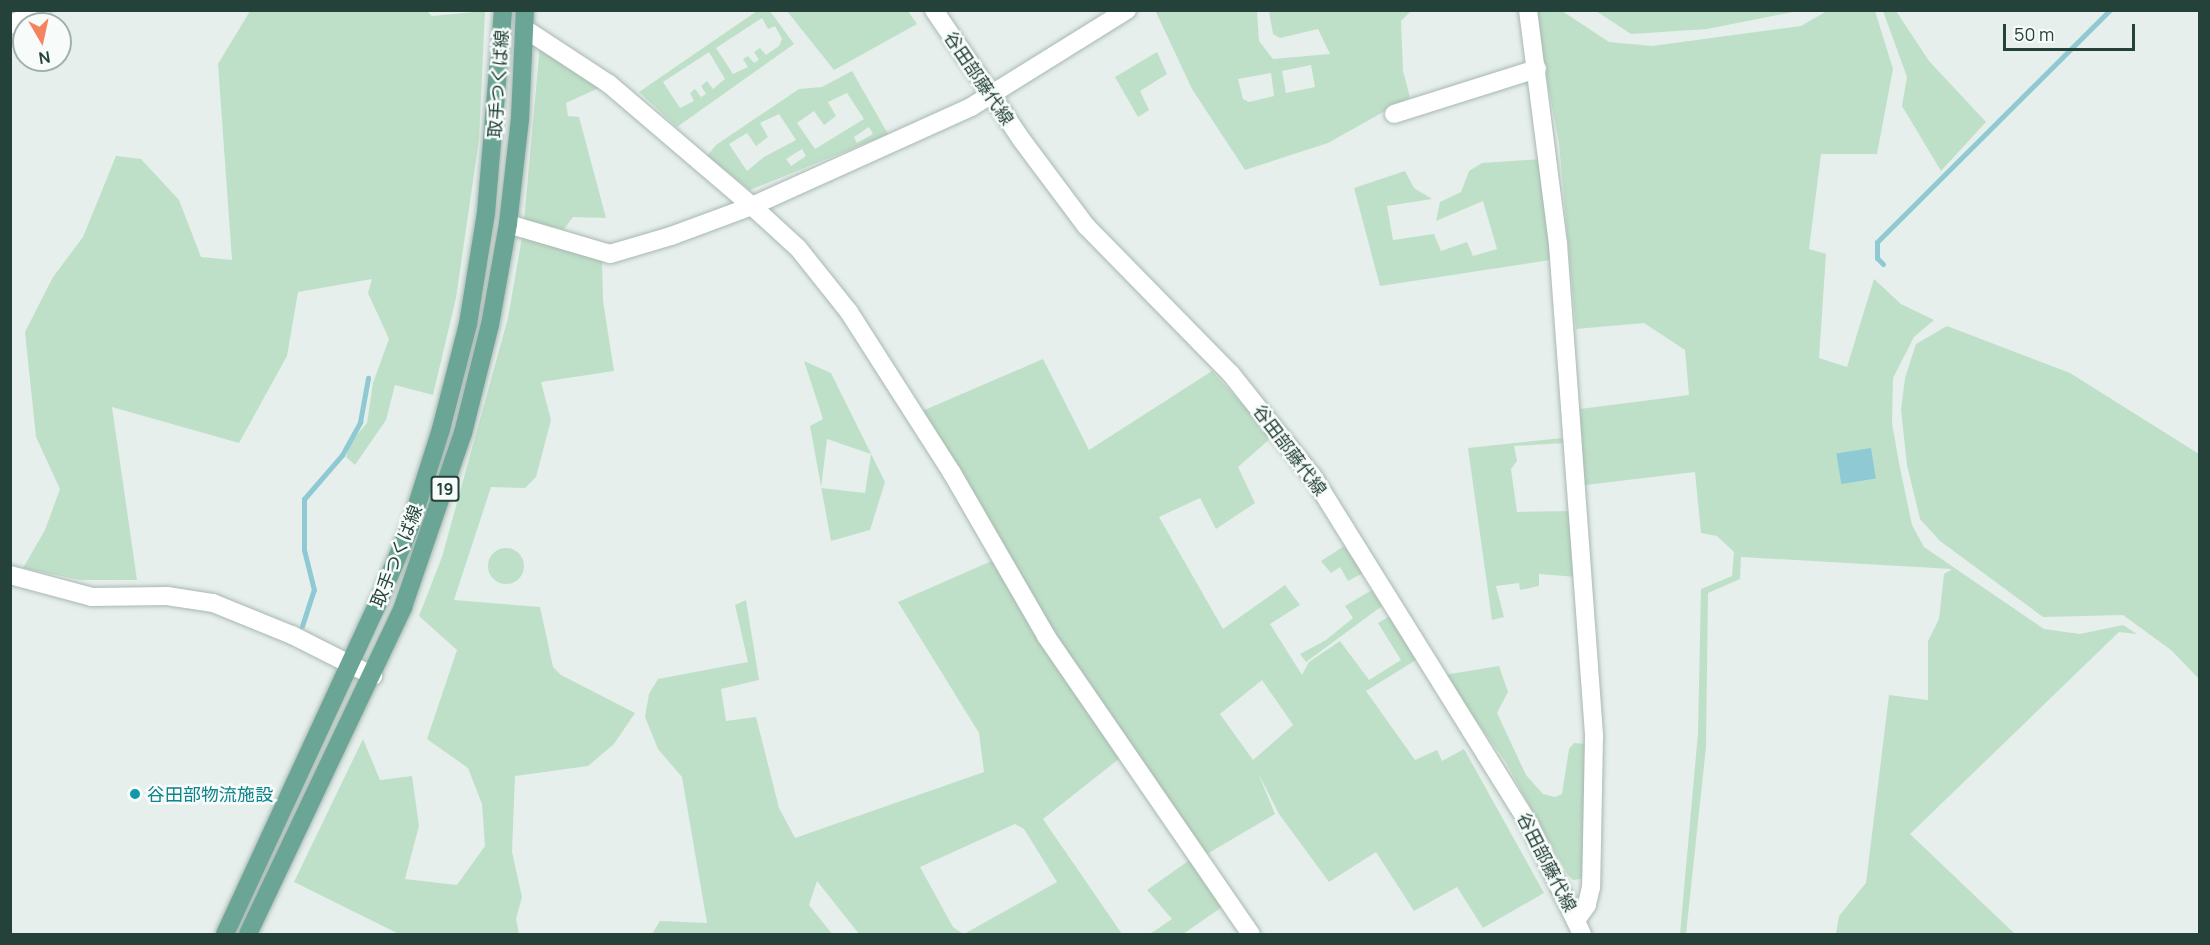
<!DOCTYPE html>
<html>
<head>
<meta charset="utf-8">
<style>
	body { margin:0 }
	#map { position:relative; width:2210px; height:945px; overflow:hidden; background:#e6efeb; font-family:Manrope,"Noto Sans JP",sans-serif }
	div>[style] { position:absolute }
	.green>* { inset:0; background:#bfe0c8 }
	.round { border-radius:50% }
	.water>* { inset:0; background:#8ec9d4; transform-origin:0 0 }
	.stream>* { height:5px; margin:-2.5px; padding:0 2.5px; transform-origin:2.5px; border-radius:2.5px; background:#8ec9d4 }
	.roads { filter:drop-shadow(0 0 2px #a8b8b2) drop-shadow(0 0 2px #a8b8b2) }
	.minor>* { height:18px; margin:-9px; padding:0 9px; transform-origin:9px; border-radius:9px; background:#fff }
	.secondary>* { height:18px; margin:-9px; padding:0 9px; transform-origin:9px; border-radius:9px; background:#fff }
	.primary>* { height:18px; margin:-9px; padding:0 9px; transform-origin:9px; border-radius:9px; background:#6aa596 }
	.dots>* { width:16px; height:16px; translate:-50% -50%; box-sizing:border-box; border:3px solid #f7fbf9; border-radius:50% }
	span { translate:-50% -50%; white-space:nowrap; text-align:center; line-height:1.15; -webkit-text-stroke:5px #f7fbf9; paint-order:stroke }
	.shield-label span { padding:2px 4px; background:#f7fbf9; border:2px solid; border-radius:4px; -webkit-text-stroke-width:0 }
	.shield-label { font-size:16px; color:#24423a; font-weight:700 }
	.street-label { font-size:18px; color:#24423a }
	.culture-label { font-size:18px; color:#0d838f }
	.left { translate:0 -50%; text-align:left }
	.frame { position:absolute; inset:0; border:12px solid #24423a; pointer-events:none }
	.north { position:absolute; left:12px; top:12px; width:60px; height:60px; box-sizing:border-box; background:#f7fbf9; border:2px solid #a3b1ad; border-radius:50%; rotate:171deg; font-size:16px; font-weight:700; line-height:24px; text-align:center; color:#24423a }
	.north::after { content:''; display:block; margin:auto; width:21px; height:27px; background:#f4845f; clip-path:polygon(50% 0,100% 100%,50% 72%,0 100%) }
	.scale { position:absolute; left:2003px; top:24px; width:132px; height:27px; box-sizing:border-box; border:3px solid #24423a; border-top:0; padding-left:8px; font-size:18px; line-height:21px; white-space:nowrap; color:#24423a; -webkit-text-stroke:4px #f7fbf9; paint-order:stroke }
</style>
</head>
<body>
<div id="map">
	<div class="green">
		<i style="clip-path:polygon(426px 10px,432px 16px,485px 11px,479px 140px,456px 298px,433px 395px,395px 385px,386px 420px,355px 465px,346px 457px,350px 443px,367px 423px,373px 383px,389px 339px,368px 293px,372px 279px,298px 292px,287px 356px,239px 443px,112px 407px,137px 580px,80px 580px,23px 568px,45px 530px,60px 489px,36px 437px,25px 332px,53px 277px,83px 237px,116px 156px,141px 159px,179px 200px,201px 257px,232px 260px,218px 64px,250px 11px)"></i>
		<i style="clip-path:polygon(evenodd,1155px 10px,1257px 11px,1259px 41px,1273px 59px,1330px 54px,1318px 29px,1280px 38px,1273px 34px,1269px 11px,1411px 11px,1401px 21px,1403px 71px,1410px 97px,1328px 143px,1245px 170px,1192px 89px,1155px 10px,1311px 65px,1315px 87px,1286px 93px,1282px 71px,1311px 65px,1155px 10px,1271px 73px,1274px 96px,1249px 102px,1243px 99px,1238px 79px,1271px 73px)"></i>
		<i style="clip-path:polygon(evenodd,757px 11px,770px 11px,794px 44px,677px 127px,639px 92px,757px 11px,762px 18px,768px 29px,775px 26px,782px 39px,779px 46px,766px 55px,760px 48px,754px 52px,759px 60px,754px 63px,748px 56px,743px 59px,748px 67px,733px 74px,716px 48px,762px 18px,757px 11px,709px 52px,725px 79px,713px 89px,707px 81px,701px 86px,706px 94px,701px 97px,695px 89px,690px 93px,694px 101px,680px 108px,663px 82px,709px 52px)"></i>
		<i style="clip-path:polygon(787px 11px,908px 11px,917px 24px,834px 70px)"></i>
		<i style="clip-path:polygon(1534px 11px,1562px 11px,1609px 42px,1652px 46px,1801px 26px,1827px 11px,1875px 11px,1893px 69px,1877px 154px,1821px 154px,1809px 249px,1826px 254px,1819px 358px,1847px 367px,1874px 279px,1901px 304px,1934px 320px,1914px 337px,1893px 378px,1892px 423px,1899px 463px,1912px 525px,1924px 547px,2044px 629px,2080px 634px,2123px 625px,2137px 634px,2119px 632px,1910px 834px,2015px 934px,1836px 934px,1839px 916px,1866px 883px,1889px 695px,1928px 700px,1928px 641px,1939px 619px,1944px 574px,1952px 569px,1741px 557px,1740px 579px,1708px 593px,1706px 747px,1686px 934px,1680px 934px,1698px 733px,1701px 589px,1732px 576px,1734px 552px,1717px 536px,1701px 533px,1695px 472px,1585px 485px,1577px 414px,1580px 409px,1689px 395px,1685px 350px,1644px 323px,1576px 329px,1559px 143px)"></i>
		<i style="clip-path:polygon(1596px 11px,1596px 10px,1798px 11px,1707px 29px,1631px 34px)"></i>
		<i style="clip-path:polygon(1883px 11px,1896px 11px,1929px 61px,1986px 122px,1941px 171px,1902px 106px,1907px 77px)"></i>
		<i style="clip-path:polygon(540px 45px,601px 87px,566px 103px,568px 116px,579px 117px,606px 218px,573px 217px,564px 229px,524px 221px)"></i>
		<i style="clip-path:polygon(1157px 52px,1167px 74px,1140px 91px,1149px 110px,1138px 117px,1115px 77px)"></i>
		<i style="clip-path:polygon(evenodd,852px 71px,888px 134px,750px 190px,707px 156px,716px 145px,799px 89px,822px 87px,852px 71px,847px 93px,864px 119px,815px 149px,797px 123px,814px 111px,824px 125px,836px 116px,828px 102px,847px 93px,852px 71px,779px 114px,796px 140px,764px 157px,747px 171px,729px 144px,747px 133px,756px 146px,768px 137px,760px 123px,779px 114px,852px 71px,869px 127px,873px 134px,857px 143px,854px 137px,869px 127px,852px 71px,802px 149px,806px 156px,791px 166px,786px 159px,802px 149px)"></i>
		<i style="clip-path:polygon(1542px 159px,1550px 260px,1380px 286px,1354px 188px,1405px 171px,1414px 188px,1432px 199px,1387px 206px,1393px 240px,1434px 234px,1441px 251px,1467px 242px,1473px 256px,1497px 249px,1483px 201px,1436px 221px,1440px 202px,1461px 192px,1469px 171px,1482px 163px)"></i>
		<i style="clip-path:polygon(522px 237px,602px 260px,603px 301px,614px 371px,541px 382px,551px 420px,536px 477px,525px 488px,491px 487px,454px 600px,540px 607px,553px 667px,561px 675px,635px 713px,614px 744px,588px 766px,515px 776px,512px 852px,522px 897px,516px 919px,519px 934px,399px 934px,294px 882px,363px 739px,380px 780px,412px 776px,419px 826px,405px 879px,457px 885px,485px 846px,482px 804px,468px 768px,427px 739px,457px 650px,419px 616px,442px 557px,508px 318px)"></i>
		<i style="clip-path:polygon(1947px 326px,2070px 373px,2199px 454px,2199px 679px,2171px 650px,2123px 615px,2043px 617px,1940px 541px,1920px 519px,1907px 465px,1901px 410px,1905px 378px,1916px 344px)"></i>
		<i style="clip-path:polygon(evenodd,1043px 359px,1089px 450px,1212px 371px,1272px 437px,1238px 467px,1255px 503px,1216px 529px,1200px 498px,1159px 517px,1223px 629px,1285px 585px,1300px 605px,1270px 624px,1302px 675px,1309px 662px,1340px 641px,1369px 680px,1401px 660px,1378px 623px,1390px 616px,1416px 660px,1366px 691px,1415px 760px,1437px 750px,1442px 761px,1464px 749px,1544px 893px,1483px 928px,1457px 887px,1414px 911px,1376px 852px,1329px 882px,1279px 814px,1258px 773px,1275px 814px,1207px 854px,1050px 634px,920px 412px,1043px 359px,1262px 680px,1293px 725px,1253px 760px,1220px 714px,1262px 680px)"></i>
		<i style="clip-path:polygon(evenodd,804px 361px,831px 373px,885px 482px,870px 530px,831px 541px,810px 426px,823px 419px,804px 361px,827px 439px,871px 454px,865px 493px,821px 488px,827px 439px)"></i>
		<i style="clip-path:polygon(1562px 438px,1564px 443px,1514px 446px,1517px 461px,1511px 469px,1517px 512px,1571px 511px,1577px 577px,1539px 574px,1539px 586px,1520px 590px,1519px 583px,1496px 586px,1504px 617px,1492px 620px,1468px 448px)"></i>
		<i style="clip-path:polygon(1344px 546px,1363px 573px,1348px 581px,1340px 567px,1331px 573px,1321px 561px)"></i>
		<i class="round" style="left:488px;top:548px;width:36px;height:36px"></i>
		<i style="clip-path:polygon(994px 560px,1120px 758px,1043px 819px,1122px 934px,964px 934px,1057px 882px,1024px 829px,1015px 824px,920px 867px,953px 927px,963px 934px,859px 934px,817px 881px,809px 905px,832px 934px,652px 934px,660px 921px,707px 923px,682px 777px,658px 749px,645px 717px,649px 694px,658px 679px,748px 662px,735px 605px,746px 600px,759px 680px,721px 689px,726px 721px,756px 717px,779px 808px,795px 838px,984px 772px,979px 733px,898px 602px)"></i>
		<i style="clip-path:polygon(1372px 590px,1382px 606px,1306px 662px,1300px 654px,1326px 640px,1353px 618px,1345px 606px)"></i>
		<i style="clip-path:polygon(1499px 666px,1508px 692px,1497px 713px,1526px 775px,1543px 794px,1555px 797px,1562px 794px,1569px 749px,1574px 743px,1587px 744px,1585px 869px,1581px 879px,1573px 880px,1568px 875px,1505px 761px,1444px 675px)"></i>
		<i style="clip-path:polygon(1194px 857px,1225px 905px,1183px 934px,1150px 934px,1172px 919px,1147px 890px)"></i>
	</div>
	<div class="water">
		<i style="left:1871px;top:448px;width:31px;height:35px;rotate:81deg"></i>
	</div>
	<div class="stream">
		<i style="left:1883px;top:264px;width:8px;rotate:-135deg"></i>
		<i style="left:1877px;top:258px;width:16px;rotate:-90deg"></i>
		<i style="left:1877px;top:242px;width:329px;rotate:-44.9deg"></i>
		<i style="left:302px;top:626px;width:38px;rotate:-72deg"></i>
		<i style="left:314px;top:590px;width:41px;rotate:-104deg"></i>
		<i style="left:304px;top:550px;width:51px;rotate:-90deg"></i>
		<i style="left:304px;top:499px;width:58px;rotate:-49.2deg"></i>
		<i style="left:342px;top:455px;width:38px;rotate:-61deg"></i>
		<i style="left:360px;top:422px;width:45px;rotate:-79.7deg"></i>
	</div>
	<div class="roads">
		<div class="minor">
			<i style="left:1528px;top:10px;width:236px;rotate:82.7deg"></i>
			<i style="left:1558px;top:244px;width:494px;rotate:85.8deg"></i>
			<i style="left:1594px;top:737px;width:150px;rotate:91.1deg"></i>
			<i style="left:1591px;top:887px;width:18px;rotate:103deg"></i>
			<i style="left:1587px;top:905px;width:19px;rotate:126deg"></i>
			<i style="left:10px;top:25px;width:34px;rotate:-26deg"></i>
			<i style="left:525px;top:29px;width:100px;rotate:33.2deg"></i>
			<i style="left:609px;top:84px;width:188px;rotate:40.5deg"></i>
			<i style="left:752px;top:206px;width:62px;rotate:42.4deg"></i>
			<i style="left:798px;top:248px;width:82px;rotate:51.4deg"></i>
			<i style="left:849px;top:312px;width:191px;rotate:57.4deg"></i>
			<i style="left:952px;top:473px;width:188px;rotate:60deg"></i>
			<i style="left:1046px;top:636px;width:362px;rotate:55.5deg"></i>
			<i style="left:1394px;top:114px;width:150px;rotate:-17.5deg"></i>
			<i style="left:508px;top:224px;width:106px;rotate:16.4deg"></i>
			<i style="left:610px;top:254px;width:64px;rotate:-16.4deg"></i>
			<i style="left:671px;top:236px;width:86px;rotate:-20.3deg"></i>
			<i style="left:752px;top:206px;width:240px;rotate:-24.3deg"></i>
			<i style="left:971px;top:107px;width:184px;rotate:-31.9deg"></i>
			<i style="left:10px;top:575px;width:85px;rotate:15deg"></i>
			<i style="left:92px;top:597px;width:75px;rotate:-0.8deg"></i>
			<i style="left:167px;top:596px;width:47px;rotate:8.7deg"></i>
			<i style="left:213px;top:603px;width:85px;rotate:22.1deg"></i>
			<i style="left:292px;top:635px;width:91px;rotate:26.8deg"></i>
		</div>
		<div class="secondary">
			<i style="left:934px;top:10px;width:156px;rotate:56deg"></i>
			<i style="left:1021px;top:139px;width:109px;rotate:53.2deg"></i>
			<i style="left:1086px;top:226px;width:207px;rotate:45.6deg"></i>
			<i style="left:1231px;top:374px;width:132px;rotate:51.5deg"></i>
			<i style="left:1313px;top:477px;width:411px;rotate:58.1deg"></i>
			<i style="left:1530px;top:826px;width:120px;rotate:64.3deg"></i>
		</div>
		<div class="primary">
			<i style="left:225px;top:934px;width:370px;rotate:-65.2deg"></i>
			<i style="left:380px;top:598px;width:77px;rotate:-67.1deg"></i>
			<i style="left:410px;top:527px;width:103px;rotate:-72.4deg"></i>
			<i style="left:441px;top:429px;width:108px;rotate:-75.6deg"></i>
			<i style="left:468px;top:324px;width:112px;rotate:-80.8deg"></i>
			<i style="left:486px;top:213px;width:204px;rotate:-85.2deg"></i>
			<i style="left:248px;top:934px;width:362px;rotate:-64.6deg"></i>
			<i style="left:403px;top:607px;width:184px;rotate:-71deg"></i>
			<i style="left:463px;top:433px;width:111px;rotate:-76deg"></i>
			<i style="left:490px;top:325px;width:103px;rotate:-79.9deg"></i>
			<i style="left:508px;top:224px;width:106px;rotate:-83.5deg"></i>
			<i style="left:520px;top:119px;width:109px;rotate:-87.4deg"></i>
		</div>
	</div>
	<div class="dots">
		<i style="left:135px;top:794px;background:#0f9aa8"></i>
	</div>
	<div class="shield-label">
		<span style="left:445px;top:489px">19</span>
	</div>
	<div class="street-label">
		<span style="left:979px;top:78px;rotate:56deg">谷田部藤代線</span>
		<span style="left:498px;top:84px;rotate:-86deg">取手つくば線</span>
		<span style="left:1290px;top:450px;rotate:53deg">谷田部藤代線</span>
		<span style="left:396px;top:556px;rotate:-68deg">取手つくば線</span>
		<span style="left:1547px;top:862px;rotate:63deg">谷田部藤代線</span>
	</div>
	<div class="culture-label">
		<span class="left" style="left:147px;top:794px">谷田部物流施設</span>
	</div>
	<div class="frame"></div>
	<div class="north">N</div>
	<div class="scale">50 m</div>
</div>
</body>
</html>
